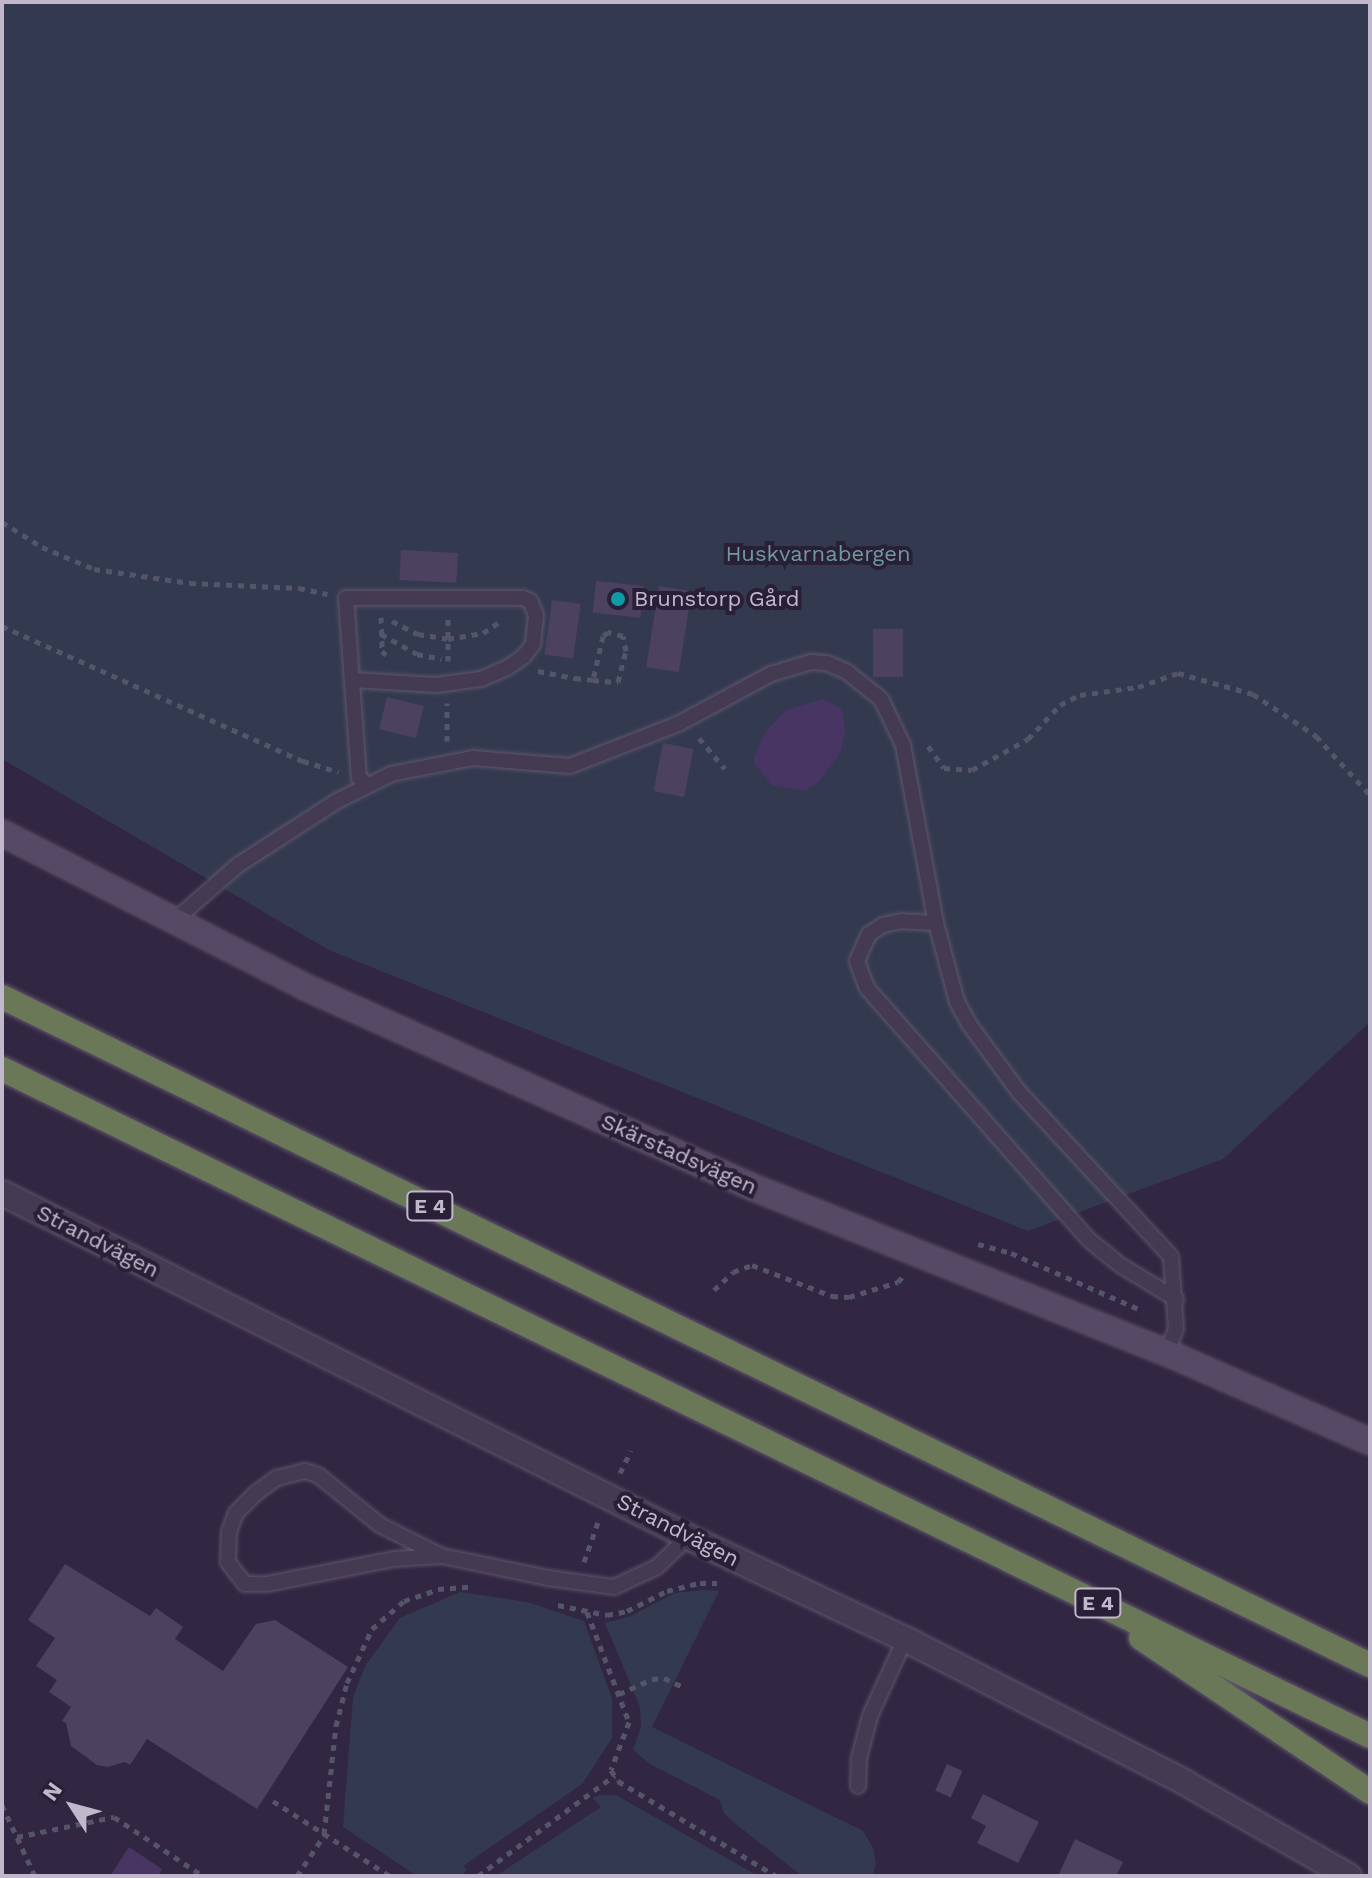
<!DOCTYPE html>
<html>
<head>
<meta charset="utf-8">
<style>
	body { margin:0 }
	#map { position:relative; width:1372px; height:1878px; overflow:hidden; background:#322742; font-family:"Work Sans",sans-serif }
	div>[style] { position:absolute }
	.green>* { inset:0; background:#333a50 }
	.water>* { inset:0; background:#483563 }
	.building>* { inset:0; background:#4d4160; transform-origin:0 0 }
	.path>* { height:5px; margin-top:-2.5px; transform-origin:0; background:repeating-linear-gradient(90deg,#54546b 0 6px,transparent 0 12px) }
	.roads { filter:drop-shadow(0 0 2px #5f566c) drop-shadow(0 0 2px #5f566c) }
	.service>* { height:14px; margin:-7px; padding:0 7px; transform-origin:7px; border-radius:7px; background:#443b52 }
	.minor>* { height:24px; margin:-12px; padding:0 12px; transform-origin:12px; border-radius:12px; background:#443b52 }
	.tertiary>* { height:24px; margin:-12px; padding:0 12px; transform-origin:12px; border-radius:12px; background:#443b52 }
	.secondary>* { height:24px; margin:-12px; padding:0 12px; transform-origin:12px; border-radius:12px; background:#554965 }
	.motorway>* { height:24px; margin:-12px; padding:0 12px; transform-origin:12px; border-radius:12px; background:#6a7858 }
	.dots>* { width:22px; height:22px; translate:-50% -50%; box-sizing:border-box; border:4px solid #291f37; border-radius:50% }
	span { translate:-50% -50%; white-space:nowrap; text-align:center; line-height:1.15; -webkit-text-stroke:8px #291f37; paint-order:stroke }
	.shield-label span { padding:2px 6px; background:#291f37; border:2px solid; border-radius:6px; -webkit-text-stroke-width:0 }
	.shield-label { font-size:20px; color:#c1b8cc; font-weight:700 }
	.park-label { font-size:22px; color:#6f9a9d }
	.poi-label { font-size:22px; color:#c1b8cc }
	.left { translate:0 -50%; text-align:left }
	.street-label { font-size:22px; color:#c1b8cc }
	.frame { position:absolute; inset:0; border:4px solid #c1b8cc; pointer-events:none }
	.north { position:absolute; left:32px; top:1766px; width:80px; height:80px; -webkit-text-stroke:6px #291f37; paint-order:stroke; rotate:306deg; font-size:22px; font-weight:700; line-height:32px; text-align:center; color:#c1b8cc }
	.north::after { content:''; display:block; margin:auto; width:28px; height:36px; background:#c1b8cc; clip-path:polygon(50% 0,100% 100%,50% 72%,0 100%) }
</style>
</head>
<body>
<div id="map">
	<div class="green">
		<i style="clip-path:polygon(2px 2px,1370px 2px,1370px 1022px,1223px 1159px,1028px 1231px,329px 950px,2px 759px)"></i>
		<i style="clip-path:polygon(703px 1590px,719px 1591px,652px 1727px,863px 1831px,873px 1848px,876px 1864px,872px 1876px,802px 1876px,732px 1821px,724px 1813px,720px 1800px,650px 1764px,633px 1750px,641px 1727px,640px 1707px,605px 1623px,631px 1616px,675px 1593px)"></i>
		<i style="clip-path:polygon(460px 1592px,527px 1602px,584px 1621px,612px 1699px,612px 1738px,582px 1784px,463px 1866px,467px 1869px,462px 1876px,417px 1876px,343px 1827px,353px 1698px,365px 1666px,400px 1618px)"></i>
		<i style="clip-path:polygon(600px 1795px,616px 1795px,758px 1876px,496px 1876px,601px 1807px,593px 1798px)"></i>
	</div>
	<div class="water">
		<i style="clip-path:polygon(824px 699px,843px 710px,845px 734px,840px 753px,817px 783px,805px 791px,772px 785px,753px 762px,764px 734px,786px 710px)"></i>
		<i style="clip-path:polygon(129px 1847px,162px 1869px,158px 1876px,110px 1876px)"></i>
	</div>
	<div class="building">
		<i style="left:401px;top:550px;width:57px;height:30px;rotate:3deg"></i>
		<i style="left:596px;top:581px;width:48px;height:32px;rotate:6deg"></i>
		<i style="left:659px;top:586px;width:33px;height:82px;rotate:9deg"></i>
		<i style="left:552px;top:600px;width:29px;height:55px;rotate:8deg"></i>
		<i style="left:873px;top:629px;width:30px;height:48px"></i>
		<i style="left:387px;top:697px;width:38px;height:33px;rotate:14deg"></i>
		<i style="left:663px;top:743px;width:31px;height:49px;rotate:11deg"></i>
		<i style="clip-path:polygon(65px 1564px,150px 1616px,156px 1608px,183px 1627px,175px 1639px,223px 1671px,256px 1624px,275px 1620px,348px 1667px,257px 1809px,147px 1739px,130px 1765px,125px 1762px,108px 1767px,97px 1765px,71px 1746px,66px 1723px,62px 1721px,71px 1707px,49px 1692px,57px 1680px,36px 1666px,55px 1638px,28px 1620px)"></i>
		<i style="left:947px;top:1764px;width:17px;height:29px;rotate:24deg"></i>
		<i style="clip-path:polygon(983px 1794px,1039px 1822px,1018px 1863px,977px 1843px,986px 1826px,971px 1818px)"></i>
		<i style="clip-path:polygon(1075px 1839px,1123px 1862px,1116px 1876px,1058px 1876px)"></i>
	</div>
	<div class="path">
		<i style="left:2px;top:522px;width:47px;rotate:32deg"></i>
		<i style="left:42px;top:547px;width:56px;rotate:22.9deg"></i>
		<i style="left:94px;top:569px;width:97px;rotate:8.3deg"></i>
		<i style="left:190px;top:583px;width:109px;rotate:2.6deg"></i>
		<i style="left:299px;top:588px;width:29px;rotate:12deg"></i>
		<i style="left:381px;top:617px;width:34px;rotate:88deg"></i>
		<i style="left:382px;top:651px;width:11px;rotate:45deg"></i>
		<i style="left:392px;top:621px;width:29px;rotate:27deg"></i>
		<i style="left:418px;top:634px;width:30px;rotate:9deg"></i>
		<i style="left:448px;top:639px;width:36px;rotate:-10deg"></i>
		<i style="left:483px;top:633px;width:23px;rotate:-34deg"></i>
		<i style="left:2px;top:626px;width:330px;rotate:24.2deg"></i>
		<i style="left:303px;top:761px;width:37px;rotate:17deg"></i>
		<i style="left:381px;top:634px;width:41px;rotate:29.1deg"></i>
		<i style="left:417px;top:654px;width:25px;rotate:11deg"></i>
		<i style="left:448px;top:661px;width:42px;rotate:-90deg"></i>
		<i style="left:538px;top:671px;width:38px;rotate:11deg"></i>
		<i style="left:575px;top:678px;width:18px;rotate:6deg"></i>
		<i style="left:593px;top:680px;width:25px;rotate:5deg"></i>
		<i style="left:618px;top:682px;width:32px;rotate:-76deg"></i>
		<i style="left:626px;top:651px;width:15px;rotate:-101deg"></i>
		<i style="left:623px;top:636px;width:16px;rotate:-165deg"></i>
		<i style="left:608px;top:632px;width:6px;rotate:141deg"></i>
		<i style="left:603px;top:636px;width:45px;rotate:102.8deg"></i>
		<i style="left:699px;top:738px;width:40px;rotate:50deg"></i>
		<i style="left:447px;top:741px;width:38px;rotate:-90deg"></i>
		<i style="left:928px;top:746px;width:27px;rotate:54deg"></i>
		<i style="left:944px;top:768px;width:28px;rotate:4deg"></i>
		<i style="left:972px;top:770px;width:64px;rotate:-29deg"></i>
		<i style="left:1028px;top:739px;width:47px;rotate:-46.7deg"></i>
		<i style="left:1060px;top:705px;width:22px;rotate:-27deg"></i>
		<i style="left:1080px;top:695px;width:59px;rotate:-7.9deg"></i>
		<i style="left:1138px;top:687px;width:42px;rotate:-19.3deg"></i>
		<i style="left:1178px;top:673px;width:78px;rotate:15.6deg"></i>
		<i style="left:1253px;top:694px;width:76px;rotate:33.7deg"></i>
		<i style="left:1316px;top:736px;width:80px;rotate:47.5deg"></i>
		<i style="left:978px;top:1244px;width:34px;rotate:15deg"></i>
		<i style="left:1011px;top:1253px;width:144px;rotate:23.7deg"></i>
		<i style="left:714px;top:1290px;width:26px;rotate:-43deg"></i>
		<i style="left:733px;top:1272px;width:20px;rotate:-20deg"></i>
		<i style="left:752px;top:1265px;width:86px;rotate:21.2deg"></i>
		<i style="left:832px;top:1296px;width:17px;rotate:3deg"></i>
		<i style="left:849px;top:1297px;width:51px;rotate:-17deg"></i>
		<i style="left:898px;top:1282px;width:9px;rotate:-49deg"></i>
		<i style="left:620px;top:1473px;width:25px;rotate:-64deg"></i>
		<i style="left:584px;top:1562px;width:42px;rotate:-70.7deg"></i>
		<i style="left:558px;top:1605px;width:50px;rotate:11.5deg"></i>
		<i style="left:607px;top:1615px;width:20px;rotate:-11deg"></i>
		<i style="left:627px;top:1611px;width:45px;rotate:-26.6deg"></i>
		<i style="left:667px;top:1591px;width:34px;rotate:-14deg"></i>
		<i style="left:700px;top:1583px;width:17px"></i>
		<i style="left:587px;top:1612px;width:118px;rotate:69.1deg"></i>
		<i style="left:629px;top:1722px;width:51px;rotate:110.6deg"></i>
		<i style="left:611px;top:1770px;width:13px;rotate:58deg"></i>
		<i style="left:618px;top:1781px;width:184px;rotate:31deg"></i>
		<i style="left:619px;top:1694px;width:36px;rotate:-24deg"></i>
		<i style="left:652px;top:1679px;width:12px;rotate:-5deg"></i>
		<i style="left:664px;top:1678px;width:21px;rotate:25deg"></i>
		<i style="left:273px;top:1801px;width:139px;rotate:32.7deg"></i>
		<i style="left:2px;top:1805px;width:78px;rotate:65.1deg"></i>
		<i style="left:324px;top:1834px;width:109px;rotate:-83.7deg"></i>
		<i style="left:336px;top:1726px;width:44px;rotate:-75.7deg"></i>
		<i style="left:347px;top:1683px;width:60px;rotate:-65.2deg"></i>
		<i style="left:372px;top:1629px;width:43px;rotate:-41.2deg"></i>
		<i style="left:404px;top:1601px;width:36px;rotate:-19deg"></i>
		<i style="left:438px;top:1589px;width:32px;rotate:-4deg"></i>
		<i style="left:17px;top:1837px;width:99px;rotate:-11.7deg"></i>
		<i style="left:114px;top:1817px;width:107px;rotate:33.5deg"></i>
		<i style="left:297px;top:1876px;width:50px;rotate:-56.3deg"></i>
		<i style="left:478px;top:1876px;width:170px;rotate:-36.4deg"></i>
	</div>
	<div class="roads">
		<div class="service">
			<i style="left:353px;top:680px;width:83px;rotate:3.4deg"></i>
			<i style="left:436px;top:685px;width:45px;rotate:-7.6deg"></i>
			<i style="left:481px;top:679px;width:28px;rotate:-23deg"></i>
			<i style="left:507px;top:668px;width:21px;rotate:-35deg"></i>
			<i style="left:524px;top:656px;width:15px;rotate:-53deg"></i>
			<i style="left:533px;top:644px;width:29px;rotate:-84deg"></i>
			<i style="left:536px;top:615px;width:15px;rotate:-113deg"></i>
			<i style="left:530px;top:601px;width:8px;rotate:-157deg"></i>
			<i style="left:523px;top:598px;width:177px;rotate:180deg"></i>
			<i style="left:346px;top:598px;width:180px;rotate:85.9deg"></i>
			<i style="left:359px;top:778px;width:10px;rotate:37deg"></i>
			<i style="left:174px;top:921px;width:85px;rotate:-41.2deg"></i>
			<i style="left:238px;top:865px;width:118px;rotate:-32.9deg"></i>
			<i style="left:337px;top:801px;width:60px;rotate:-26.6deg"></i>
			<i style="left:391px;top:774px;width:84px;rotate:-11deg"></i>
			<i style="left:473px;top:758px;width:97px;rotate:4.7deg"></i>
			<i style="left:570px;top:766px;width:116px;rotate:-21.3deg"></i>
			<i style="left:678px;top:724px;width:106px;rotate:-28.3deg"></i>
			<i style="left:771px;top:674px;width:42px;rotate:-16.7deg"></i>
			<i style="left:811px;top:662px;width:16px;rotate:4deg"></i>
			<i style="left:827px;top:663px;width:22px;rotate:24deg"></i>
			<i style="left:847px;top:672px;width:43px;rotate:38.5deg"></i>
			<i style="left:881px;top:699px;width:51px;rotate:64.4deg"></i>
			<i style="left:903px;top:745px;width:181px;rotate:79.5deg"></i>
			<i style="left:936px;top:923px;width:82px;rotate:75.1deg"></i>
			<i style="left:957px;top:1002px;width:25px;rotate:61deg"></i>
			<i style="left:969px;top:1024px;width:84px;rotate:53.7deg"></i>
			<i style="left:1019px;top:1092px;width:224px;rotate:47.3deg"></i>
			<i style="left:1171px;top:1257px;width:72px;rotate:86deg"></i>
			<i style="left:1176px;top:1329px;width:26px;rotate:111deg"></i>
			<i style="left:936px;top:923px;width:34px;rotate:-177deg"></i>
			<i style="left:902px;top:921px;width:19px;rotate:168deg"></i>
			<i style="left:883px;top:925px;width:17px;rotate:147deg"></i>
			<i style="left:869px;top:934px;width:30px;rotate:114deg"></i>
			<i style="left:857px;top:961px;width:29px;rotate:70deg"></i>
			<i style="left:867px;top:988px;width:334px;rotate:48.6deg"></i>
			<i style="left:1088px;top:1239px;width:41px;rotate:39.1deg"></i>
			<i style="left:1120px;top:1265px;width:66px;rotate:31.3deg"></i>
			<i style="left:442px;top:1556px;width:48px;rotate:176.4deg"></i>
			<i style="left:394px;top:1559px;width:130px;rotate:168.9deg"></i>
			<i style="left:266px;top:1584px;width:21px;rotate:180deg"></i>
			<i style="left:245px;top:1584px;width:28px;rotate:-128deg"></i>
			<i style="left:228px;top:1562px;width:30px;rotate:-88deg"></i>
			<i style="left:229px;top:1532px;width:20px;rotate:-70deg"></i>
			<i style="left:236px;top:1513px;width:28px;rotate:-45deg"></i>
			<i style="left:256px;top:1493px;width:26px;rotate:-36deg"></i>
			<i style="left:277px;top:1478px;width:29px;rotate:-14deg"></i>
			<i style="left:305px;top:1471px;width:14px;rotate:17deg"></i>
			<i style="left:318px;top:1475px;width:80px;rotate:38.9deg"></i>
			<i style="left:380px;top:1525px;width:69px;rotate:26.6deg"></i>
			<i style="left:442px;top:1556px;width:108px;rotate:11.7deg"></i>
			<i style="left:548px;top:1578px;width:67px;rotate:7.8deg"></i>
			<i style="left:614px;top:1587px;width:47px;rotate:-24.9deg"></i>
			<i style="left:657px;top:1567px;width:43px;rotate:-44.1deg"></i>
			<i style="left:858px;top:1786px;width:28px;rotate:-88deg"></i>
			<i style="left:859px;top:1758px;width:43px;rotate:-75.3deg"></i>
			<i style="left:870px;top:1716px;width:85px;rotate:-65.6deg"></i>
		</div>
		<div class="minor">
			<i style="left:2px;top:1193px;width:767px;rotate:26.63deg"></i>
		</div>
		<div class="tertiary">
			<i style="left:688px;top:1537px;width:240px;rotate:25.2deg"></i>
			<i style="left:905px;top:1639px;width:314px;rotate:27.1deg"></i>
			<i style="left:1184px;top:1782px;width:190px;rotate:29.7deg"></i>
		</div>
		<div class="secondary">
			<i style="left:2px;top:833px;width:340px;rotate:26.9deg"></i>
			<i style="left:305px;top:987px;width:493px;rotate:24.1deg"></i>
			<i style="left:755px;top:1188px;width:439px;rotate:21.8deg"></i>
			<i style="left:1163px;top:1351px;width:226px;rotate:23.7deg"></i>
		</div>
		<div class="motorway">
			<i style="left:2px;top:997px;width:1522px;rotate:26.03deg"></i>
			<i style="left:2px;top:1069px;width:1522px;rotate:25.99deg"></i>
			<i style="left:1141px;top:1638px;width:276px;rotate:33.9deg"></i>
		</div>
	</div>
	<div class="dots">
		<i style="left:618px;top:599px;background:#0f9aa8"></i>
	</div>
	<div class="shield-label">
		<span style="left:430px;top:1206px">E 4</span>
		<span style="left:1098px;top:1603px">E 4</span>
	</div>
	<div class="park-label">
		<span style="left:818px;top:554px">Huskvarnabergen</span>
	</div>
	<div class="poi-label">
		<span class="left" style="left:634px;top:599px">Brunstorp Gård</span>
	</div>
	<div class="street-label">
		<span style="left:679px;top:1154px;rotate:24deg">Skärstadsvägen</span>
		<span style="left:98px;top:1241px;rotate:27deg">Strandvägen</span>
		<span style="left:678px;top:1530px;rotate:27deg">Strandvägen</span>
	</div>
	<div class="frame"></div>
	<div class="north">N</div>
</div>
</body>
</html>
